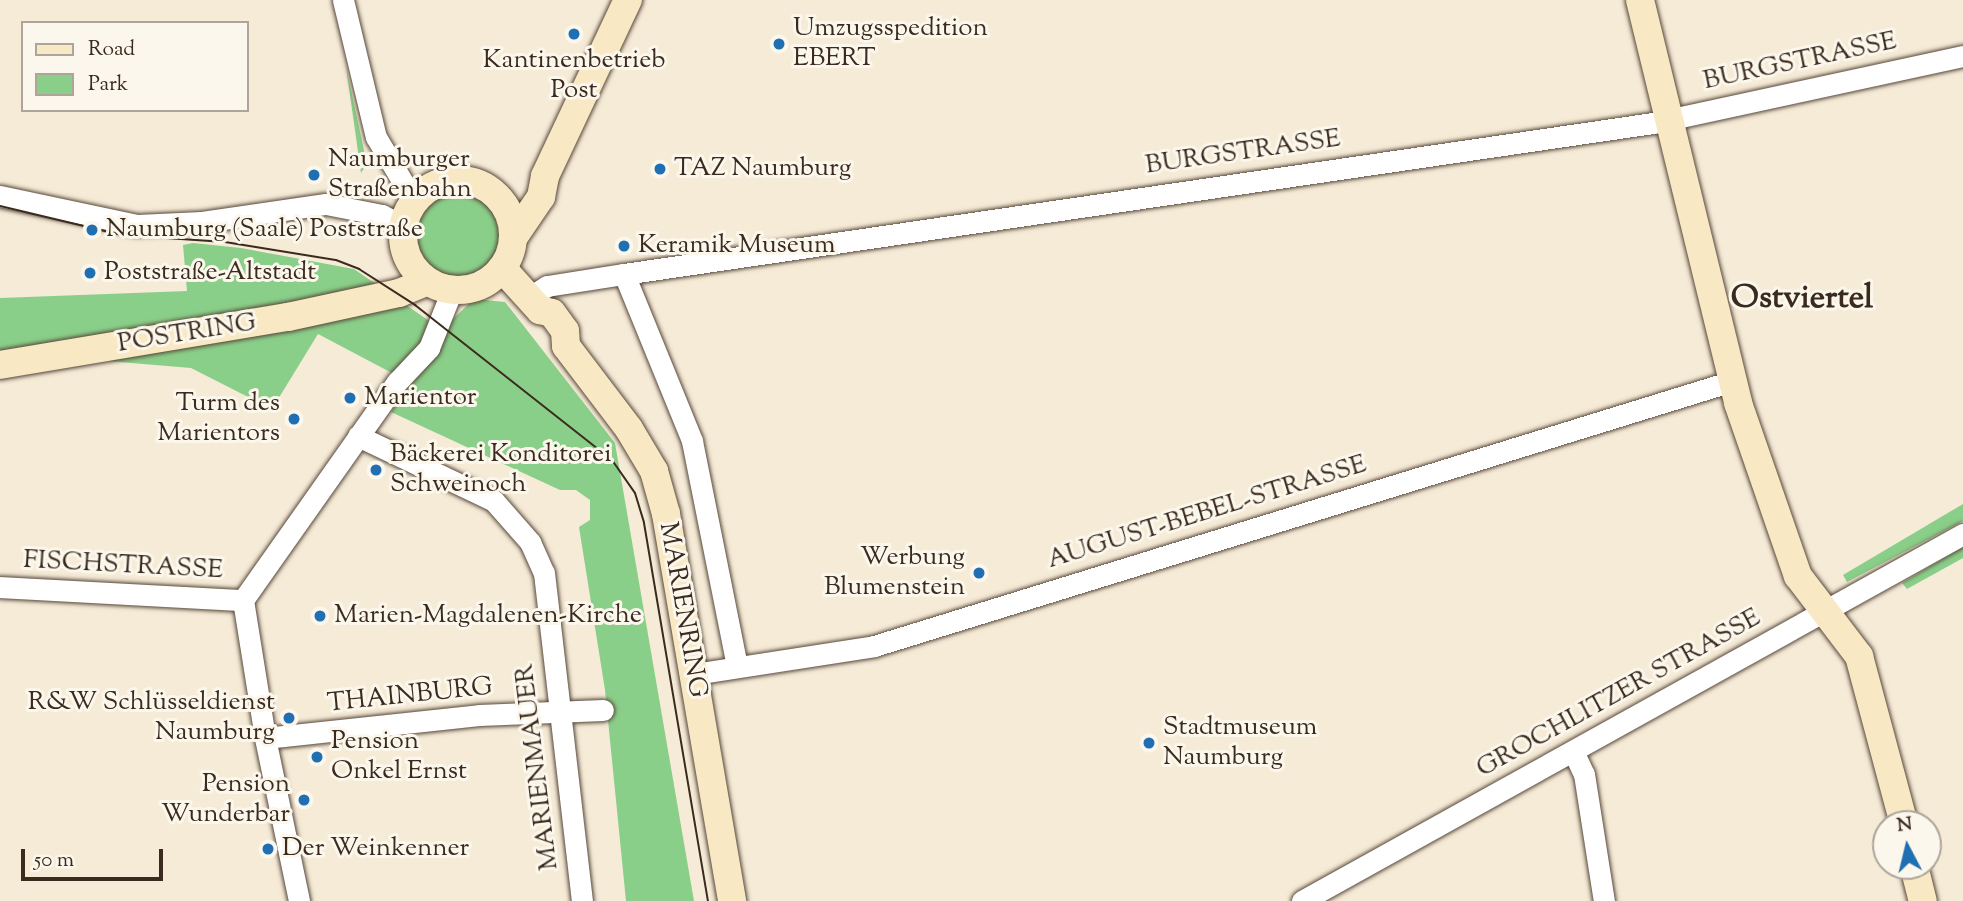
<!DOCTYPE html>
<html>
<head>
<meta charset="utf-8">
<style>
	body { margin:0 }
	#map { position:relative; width:1963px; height:901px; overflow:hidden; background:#f6ebd7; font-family:"Sorts Mill Goudy",serif }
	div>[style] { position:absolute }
	.green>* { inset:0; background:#8acf89 }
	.round { border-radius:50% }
	.roads { filter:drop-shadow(0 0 2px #57473a) drop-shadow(0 0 2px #57473a) }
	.minor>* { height:21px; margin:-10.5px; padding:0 10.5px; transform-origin:10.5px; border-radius:10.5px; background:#fff }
	.secondary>* { height:28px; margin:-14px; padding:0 14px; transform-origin:14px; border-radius:14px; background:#f8e8c3 }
	.secondary>.ring { margin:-14px; padding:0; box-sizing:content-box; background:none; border:28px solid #f8e8c3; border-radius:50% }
	.tram>* { height:2px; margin:-1px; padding:0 1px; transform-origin:1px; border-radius:1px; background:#3b2a1e }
	.dots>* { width:19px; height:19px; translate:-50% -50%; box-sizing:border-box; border:4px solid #fbf7ec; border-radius:50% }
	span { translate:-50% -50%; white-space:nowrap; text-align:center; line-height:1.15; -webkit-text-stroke:6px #fbf7ec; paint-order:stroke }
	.poi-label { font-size:26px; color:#3b2a1e }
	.left { translate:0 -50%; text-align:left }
	.right { translate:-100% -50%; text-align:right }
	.street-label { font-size:26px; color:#3b2a1e }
	.district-label { font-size:33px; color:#3b2a1e; font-weight:700 }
	.legend { position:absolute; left:21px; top:21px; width:228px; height:91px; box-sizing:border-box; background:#fbf7ec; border:2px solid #aea59a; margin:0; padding:9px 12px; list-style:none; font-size:21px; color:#3b2a1e }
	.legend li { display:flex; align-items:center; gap:14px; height:35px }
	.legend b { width:35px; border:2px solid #aea59a }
	.north { position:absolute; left:1872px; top:810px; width:70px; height:70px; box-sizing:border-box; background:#fbf7ec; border:2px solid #aea59a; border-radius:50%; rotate:353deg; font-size:19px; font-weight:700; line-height:28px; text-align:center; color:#3b2a1e }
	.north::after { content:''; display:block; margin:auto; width:24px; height:32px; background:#1f6fb2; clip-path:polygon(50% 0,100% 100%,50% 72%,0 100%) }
	.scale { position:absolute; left:21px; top:849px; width:142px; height:32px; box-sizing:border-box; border:4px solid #3b2a1e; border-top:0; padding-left:9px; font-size:21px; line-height:24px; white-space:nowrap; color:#3b2a1e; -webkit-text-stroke:5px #fbf7ec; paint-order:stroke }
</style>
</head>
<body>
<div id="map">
	<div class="green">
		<i style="clip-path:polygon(346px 67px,367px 164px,361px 173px)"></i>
		<i class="round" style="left:413px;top:190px;width:90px;height:90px"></i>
		<i style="clip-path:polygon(193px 243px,241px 248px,354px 269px,435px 325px,450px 322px,474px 299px,505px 302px,615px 443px,694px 901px,626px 901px,605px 690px,579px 527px,590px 520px,590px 500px,576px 490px,560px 490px,391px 412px,409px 382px,318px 334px,272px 409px,191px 368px,0 352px,0 298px,187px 291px,183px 245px)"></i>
		<i style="clip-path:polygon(1963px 504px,1963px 521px,1847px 582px,1843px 575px)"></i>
		<i style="clip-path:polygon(1963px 547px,1963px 558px,1907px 589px,1902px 583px)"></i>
	</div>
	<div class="roads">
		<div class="minor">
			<i style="left:343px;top:0;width:141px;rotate:76.5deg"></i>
			<i style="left:376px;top:137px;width:74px;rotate:59.3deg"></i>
			<i style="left:0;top:196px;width:140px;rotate:12deg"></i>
			<i style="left:137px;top:225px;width:65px;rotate:-2.6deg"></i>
			<i style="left:202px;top:222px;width:125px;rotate:-8.3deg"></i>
			<i style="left:326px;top:204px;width:57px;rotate:11.1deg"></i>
			<i style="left:382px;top:215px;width:24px;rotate:28deg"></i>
			<i style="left:624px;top:274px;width:180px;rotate:67.8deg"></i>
			<i style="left:692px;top:441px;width:230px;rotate:78.7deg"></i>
			<i style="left:530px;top:297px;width:20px;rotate:-33deg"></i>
			<i style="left:547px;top:286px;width:78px;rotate:-8.9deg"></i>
			<i style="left:624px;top:274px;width:1040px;rotate:-8.35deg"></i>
			<i style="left:1653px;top:123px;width:317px;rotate:-12.2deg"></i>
			<i style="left:358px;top:436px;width:151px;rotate:25.5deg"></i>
			<i style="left:494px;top:501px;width:55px;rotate:48.7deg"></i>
			<i style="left:530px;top:542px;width:34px;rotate:66deg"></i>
			<i style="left:544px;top:573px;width:330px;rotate:83.4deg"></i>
			<i style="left:0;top:587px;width:243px;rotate:3.1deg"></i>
			<i style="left:243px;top:600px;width:267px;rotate:-54.8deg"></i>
			<i style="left:397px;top:382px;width:47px;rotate:-46.7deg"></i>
			<i style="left:429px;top:348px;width:62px;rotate:-68.4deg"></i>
			<i style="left:243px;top:600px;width:140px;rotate:80.9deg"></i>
			<i style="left:265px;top:738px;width:167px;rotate:78.2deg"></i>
			<i style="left:694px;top:674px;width:182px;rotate:-8.8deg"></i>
			<i style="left:874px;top:646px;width:898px;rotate:-17.16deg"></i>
			<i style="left:265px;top:738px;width:215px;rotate:-6.1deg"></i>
			<i style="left:479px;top:715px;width:124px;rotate:-2.3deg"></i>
			<i style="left:1574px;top:753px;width:23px;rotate:65deg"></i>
			<i style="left:1584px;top:774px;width:129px;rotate:81.1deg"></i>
			<i style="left:1302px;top:901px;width:756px;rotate:-29.04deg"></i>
		</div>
		<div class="secondary">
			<i style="left:1640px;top:0;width:415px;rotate:76.3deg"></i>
			<i style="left:1738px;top:403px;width:183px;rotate:70.9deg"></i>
			<i style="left:1798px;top:576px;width:101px;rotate:52.7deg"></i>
			<i style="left:1859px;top:656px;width:174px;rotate:75deg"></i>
			<i style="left:545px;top:176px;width:195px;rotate:-64.8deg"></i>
			<i class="ring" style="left:403px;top:180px;width:82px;height:82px"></i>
			<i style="left:513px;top:238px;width:50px;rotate:-55.7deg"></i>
			<i style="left:541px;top:197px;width:21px;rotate:-79deg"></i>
			<i style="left:502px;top:268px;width:57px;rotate:47.9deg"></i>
			<i style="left:540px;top:310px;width:12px;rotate:14deg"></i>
			<i style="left:552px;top:313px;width:22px;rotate:54deg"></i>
			<i style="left:565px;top:331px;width:15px;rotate:86deg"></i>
			<i style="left:566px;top:346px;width:104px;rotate:52.8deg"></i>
			<i style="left:629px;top:429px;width:49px;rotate:59.2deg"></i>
			<i style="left:654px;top:471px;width:45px;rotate:74.4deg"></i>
			<i style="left:666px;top:514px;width:393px;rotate:80.3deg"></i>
			<i style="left:0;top:365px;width:292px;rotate:-9.5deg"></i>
			<i style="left:288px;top:317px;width:114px;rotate:-12.2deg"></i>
			<i style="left:399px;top:293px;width:31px;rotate:-22deg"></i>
			<i style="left:1914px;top:866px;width:36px;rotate:76deg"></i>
		</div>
	</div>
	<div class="tram">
		<i style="left:0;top:206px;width:125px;rotate:13.4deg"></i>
		<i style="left:122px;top:235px;width:103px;rotate:3.9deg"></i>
		<i style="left:225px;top:242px;width:112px;rotate:9.2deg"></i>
		<i style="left:336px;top:260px;width:25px;rotate:21deg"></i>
		<i style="left:359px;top:269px;width:67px;rotate:32.7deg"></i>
		<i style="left:415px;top:305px;width:251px;rotate:38.2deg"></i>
		<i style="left:612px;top:460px;width:40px;rotate:55.1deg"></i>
		<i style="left:635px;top:493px;width:31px;rotate:73deg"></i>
		<i style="left:644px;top:523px;width:383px;rotate:80.4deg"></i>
	</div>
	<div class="dots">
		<i style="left:574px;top:34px;background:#1f6fb2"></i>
		<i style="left:779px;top:44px;background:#1f6fb2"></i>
		<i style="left:660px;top:169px;background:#1f6fb2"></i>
		<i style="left:314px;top:175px;background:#1f6fb2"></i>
		<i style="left:92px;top:230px;background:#1f6fb2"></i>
		<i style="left:624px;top:246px;background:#1f6fb2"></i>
		<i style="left:90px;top:273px;background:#1f6fb2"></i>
		<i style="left:350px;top:398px;background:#1f6fb2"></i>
		<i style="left:294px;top:419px;background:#1f6fb2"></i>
		<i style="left:376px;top:470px;background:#1f6fb2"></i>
		<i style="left:979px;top:573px;background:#1f6fb2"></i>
		<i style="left:320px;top:616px;background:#1f6fb2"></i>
		<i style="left:289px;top:718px;background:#1f6fb2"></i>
		<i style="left:1149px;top:743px;background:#1f6fb2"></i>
		<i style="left:317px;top:757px;background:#1f6fb2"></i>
		<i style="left:304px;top:800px;background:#1f6fb2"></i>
		<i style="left:268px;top:849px;background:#1f6fb2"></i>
	</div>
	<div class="poi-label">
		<span class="left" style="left:793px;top:44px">Umzugsspedition<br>EBERT</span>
		<span style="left:574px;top:76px">Kantinenbetrieb<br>Post</span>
		<span class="left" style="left:328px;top:175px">Naumburger<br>Straßenbahn</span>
		<span class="left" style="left:674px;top:169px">TAZ Naumburg</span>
		<span class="left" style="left:106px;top:230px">Naumburg (Saale) Poststraße</span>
		<span class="left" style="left:638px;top:246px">Keramik Museum</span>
		<span class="left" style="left:104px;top:273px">Poststraße-Altstadt</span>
		<span class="left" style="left:364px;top:398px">Marientor</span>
		<span class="right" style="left:280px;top:419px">Turm des<br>Marientors</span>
		<span class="left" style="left:390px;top:470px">Bäckerei Konditorei<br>Schweinoch</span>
		<span class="right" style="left:965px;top:573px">Werbung<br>Blumenstein</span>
		<span class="left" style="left:334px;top:616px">Marien-Magdalenen-Kirche</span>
		<span class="right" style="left:275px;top:718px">R&amp;W Schlüsseldienst<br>Naumburg</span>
		<span class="left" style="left:1163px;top:743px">Stadtmuseum<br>Naumburg</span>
		<span class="left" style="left:331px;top:757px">Pension<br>Onkel Ernst</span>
		<span class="right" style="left:290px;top:800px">Pension<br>Wunderbar</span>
		<span class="left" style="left:282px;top:849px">Der Weinkenner</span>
	</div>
	<div class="street-label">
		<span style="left:1800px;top:62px;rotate:-12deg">BURGSTRASSE</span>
		<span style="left:1243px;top:153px;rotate:-8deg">BURGSTRASSE</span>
		<span style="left:187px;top:334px;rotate:-9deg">POSTRING</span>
		<span style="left:1207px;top:513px;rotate:-17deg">AUGUST-BEBEL-STRASSE</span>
		<span style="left:123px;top:566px;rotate:3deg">FISCHSTRASSE</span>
		<span style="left:682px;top:610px;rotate:80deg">MARIENRING</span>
		<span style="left:1619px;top:694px;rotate:-29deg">GROCHLITZER STRASSE</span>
		<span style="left:410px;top:696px;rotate:-6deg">THAINBURG</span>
		<span style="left:538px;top:767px;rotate:-97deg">MARIENMAUER</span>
	</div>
	<div class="district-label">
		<span style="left:1802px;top:300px">Ostviertel</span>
	</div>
	<ul class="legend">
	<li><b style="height:9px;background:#f8e8c3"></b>Road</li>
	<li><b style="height:19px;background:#8acf89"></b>Park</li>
	</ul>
	<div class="north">N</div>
	<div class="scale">50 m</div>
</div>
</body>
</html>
